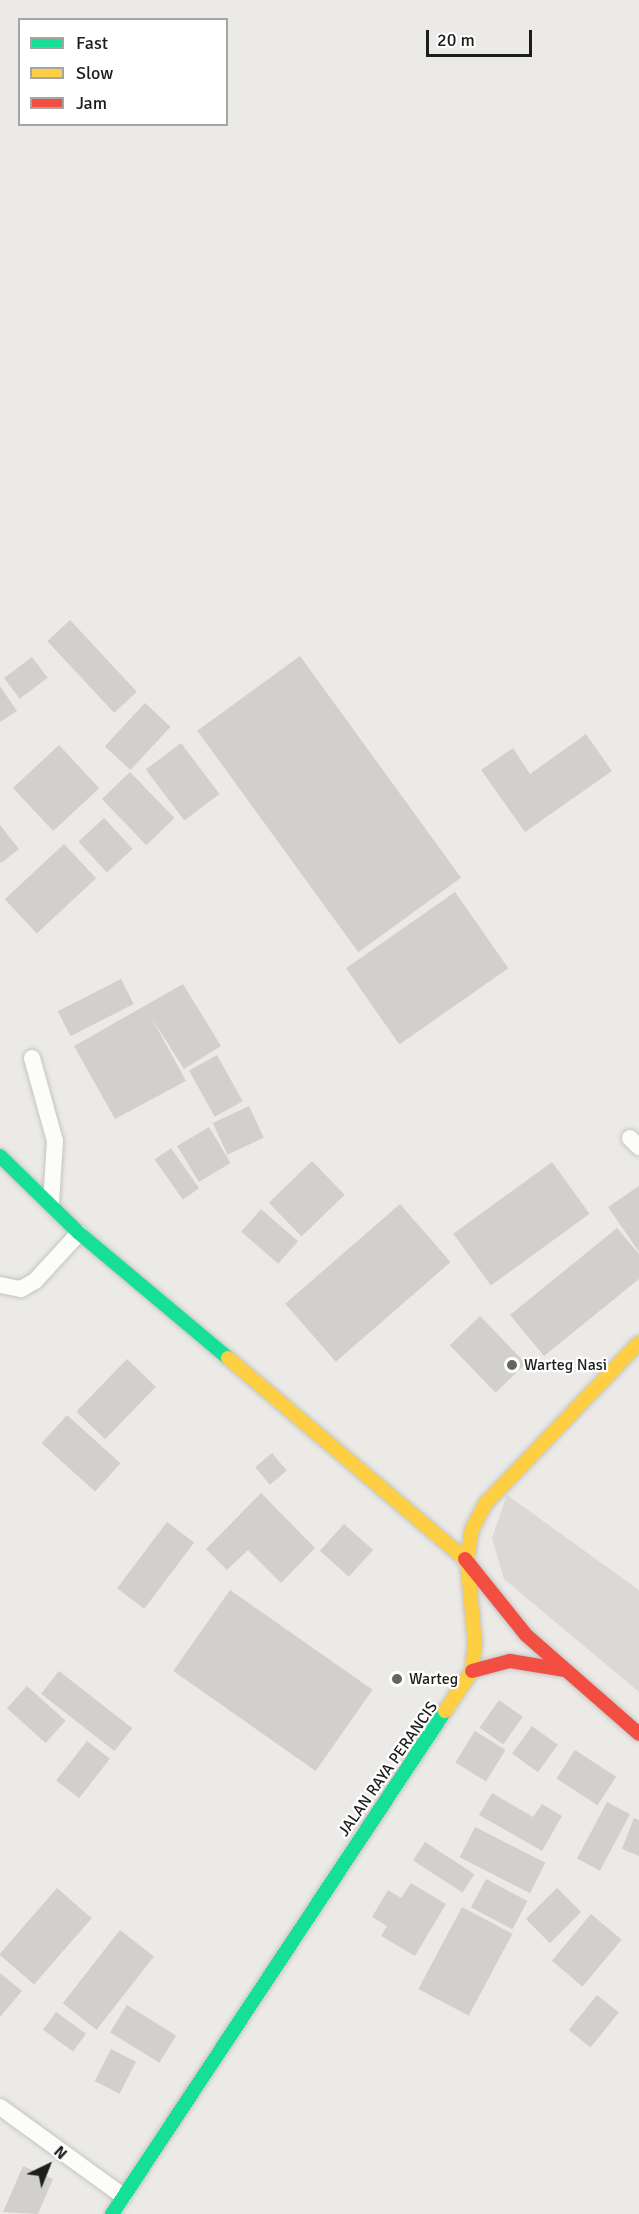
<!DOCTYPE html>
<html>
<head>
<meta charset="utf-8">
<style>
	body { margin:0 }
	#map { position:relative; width:639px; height:2214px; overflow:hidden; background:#ebeae6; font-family:Signika,sans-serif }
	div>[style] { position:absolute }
	.residential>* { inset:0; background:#dad9d7 }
	.building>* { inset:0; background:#d2d0cd; transform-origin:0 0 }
	.roads { filter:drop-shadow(0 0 2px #c4c4c2) drop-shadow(0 0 2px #c4c4c2) }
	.lane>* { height:16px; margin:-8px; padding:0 8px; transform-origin:8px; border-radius:8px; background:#fcfcfb }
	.fast>* { height:14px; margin:-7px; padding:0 7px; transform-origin:7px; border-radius:7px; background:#16e098 }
	.slow>* { height:14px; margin:-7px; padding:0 7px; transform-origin:7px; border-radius:7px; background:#ffcf43 }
	.jam>* { height:14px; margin:-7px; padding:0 7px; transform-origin:7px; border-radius:7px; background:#f24e42 }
	.dots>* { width:16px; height:16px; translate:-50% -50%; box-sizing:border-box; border:3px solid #fff; border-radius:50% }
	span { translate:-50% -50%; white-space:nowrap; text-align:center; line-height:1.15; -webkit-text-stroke:4.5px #fff; paint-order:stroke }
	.poi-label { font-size:16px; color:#1d1d1d }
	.left { translate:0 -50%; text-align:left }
	.street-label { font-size:16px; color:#1d1d1d }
	.legend { position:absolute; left:18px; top:18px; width:210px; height:108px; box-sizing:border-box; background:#fff; border:2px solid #a5a5a5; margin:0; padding:8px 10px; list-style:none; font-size:18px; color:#1d1d1d }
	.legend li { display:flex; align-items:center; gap:12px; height:30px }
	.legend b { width:30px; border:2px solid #a5a5a5 }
	.north { position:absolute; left:18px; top:2136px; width:60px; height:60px; -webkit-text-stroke:4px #fff; paint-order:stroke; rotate:43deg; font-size:16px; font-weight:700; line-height:24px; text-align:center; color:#1d1d1d }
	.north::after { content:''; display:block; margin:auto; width:21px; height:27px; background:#1d1d1d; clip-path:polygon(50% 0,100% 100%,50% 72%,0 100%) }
	.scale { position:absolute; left:426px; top:30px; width:106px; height:27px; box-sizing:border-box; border:3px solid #1d1d1d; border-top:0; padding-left:8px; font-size:18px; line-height:21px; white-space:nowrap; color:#1d1d1d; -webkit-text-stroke:4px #fff; paint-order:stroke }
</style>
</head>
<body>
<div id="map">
	<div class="residential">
		<i style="clip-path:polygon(507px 1495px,639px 1590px,639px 1692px,504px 1579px,492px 1538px)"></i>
	</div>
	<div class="building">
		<i style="left:70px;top:620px;width:98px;height:31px;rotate:47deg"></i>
		<i style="left:300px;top:656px;width:274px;height:127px;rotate:54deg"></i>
		<i style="left:32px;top:657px;width:26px;height:35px;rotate:53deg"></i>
		<i style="clip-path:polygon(0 686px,17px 711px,0 722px)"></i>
		<i style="left:145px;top:703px;width:35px;height:59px;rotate:43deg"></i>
		<i style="clip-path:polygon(586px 734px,612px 771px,525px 832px,481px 770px,513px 748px,530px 774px)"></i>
		<i style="left:181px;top:743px;width:64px;height:44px;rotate:53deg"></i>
		<i style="left:59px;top:745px;width:59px;height:63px;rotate:47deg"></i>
		<i style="left:130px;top:772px;width:64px;height:39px;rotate:46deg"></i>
		<i style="left:104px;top:818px;width:42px;height:35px;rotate:47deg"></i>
		<i style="clip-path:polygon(0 825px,19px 849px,1px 863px,0 861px)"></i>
		<i style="left:64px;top:844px;width:47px;height:81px;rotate:47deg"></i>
		<i style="left:455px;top:892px;width:93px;height:133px;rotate:55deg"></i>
		<i style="left:121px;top:979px;width:28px;height:71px;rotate:63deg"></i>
		<i style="clip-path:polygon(183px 984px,221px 1046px,184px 1069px,151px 1017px,186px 1081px,115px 1119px,74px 1046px)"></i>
		<i style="left:217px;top:1055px;width:53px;height:32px;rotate:61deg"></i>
		<i style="left:249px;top:1106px;width:35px;height:40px;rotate:65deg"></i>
		<i style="left:209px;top:1127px;width:42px;height:37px;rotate:59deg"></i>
		<i style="left:171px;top:1148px;width:49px;height:20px;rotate:55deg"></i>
		<i style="left:312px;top:1161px;width:47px;height:60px;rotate:46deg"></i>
		<i style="left:552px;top:1162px;width:64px;height:122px;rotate:54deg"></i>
		<i style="clip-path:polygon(639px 1186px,639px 1252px,608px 1207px)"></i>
		<i style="left:400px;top:1204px;width:77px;height:152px;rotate:49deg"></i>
		<i style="left:261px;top:1209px;width:49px;height:30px;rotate:41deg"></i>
		<i style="clip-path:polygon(617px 1228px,639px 1254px,639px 1279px,544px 1356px,510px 1315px)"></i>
		<i style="left:480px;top:1316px;width:66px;height:42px;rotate:46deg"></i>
		<i style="left:127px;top:1359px;width:40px;height:73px;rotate:44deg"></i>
		<i style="left:67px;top:1415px;width:72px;height:38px;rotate:42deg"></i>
		<i style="left:272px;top:1453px;width:23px;height:22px;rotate:50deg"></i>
		<i style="clip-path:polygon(261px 1493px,315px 1548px,281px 1583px,248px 1550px,227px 1570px,206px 1549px)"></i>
		<i style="left:167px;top:1522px;width:34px;height:83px;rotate:37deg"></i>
		<i style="left:344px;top:1524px;width:39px;height:36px;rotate:42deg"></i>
		<i style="left:230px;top:1590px;width:174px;height:99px;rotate:35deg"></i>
		<i style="left:59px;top:1671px;width:93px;height:29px;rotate:38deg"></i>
		<i style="left:27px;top:1686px;width:52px;height:30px;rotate:42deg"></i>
		<i style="left:499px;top:1700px;width:29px;height:34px;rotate:35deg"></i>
		<i style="left:532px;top:1726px;width:32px;height:34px;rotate:36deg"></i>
		<i style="left:475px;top:1731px;width:36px;height:37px;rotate:32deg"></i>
		<i style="left:87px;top:1741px;width:29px;height:50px;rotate:38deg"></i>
		<i style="left:575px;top:1750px;width:49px;height:34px;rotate:33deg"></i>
		<i style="clip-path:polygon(492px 1793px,533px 1817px,542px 1804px,562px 1816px,542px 1851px,479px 1815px)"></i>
		<i style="left:607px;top:1802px;width:26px;height:64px;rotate:28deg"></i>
		<i style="clip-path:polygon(634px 1818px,639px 1820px,639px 1856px,622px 1849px)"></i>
		<i style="left:475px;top:1827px;width:79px;height:34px;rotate:27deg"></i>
		<i style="left:425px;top:1842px;width:59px;height:22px;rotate:33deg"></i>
		<i style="left:486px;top:1879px;width:47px;height:32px;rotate:28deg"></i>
		<i style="clip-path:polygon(411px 1883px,446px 1904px,415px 1956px,381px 1936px,387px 1926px,372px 1917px,388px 1890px,401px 1898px)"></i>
		<i style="left:57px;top:1888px;width:46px;height:88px;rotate:41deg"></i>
		<i style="left:557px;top:1888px;width:34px;height:44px;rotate:45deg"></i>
		<i style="left:462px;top:1907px;width:57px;height:93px;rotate:28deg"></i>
		<i style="left:591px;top:1914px;width:40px;height:61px;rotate:40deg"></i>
		<i style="left:120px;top:1930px;width:43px;height:93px;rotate:38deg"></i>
		<i style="clip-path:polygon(0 1973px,22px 1991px,0 2017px)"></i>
		<i style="left:597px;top:1995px;width:28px;height:45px;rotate:39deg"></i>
		<i style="left:127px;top:2005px;width:58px;height:32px;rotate:32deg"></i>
		<i style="left:56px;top:2012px;width:37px;height:22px;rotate:36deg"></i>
		<i style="left:111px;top:2049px;width:28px;height:36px;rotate:27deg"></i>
		<i style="clip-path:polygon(23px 2166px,53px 2179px,38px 2214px,3px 2212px)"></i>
	</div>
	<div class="roads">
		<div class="lane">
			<i style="left:32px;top:1058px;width:86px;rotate:74.5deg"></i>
			<i style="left:55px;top:1141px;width:62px;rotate:93.7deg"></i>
			<i style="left:630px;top:1138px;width:13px;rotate:45deg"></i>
			<i style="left:0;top:1285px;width:21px;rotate:11deg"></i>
			<i style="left:21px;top:1289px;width:16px;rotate:-30deg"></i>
			<i style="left:35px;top:1281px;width:65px;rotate:-47.5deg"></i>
			<i style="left:0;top:2107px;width:152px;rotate:35.9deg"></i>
		</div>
		<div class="fast">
			<i style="left:0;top:1156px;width:110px;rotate:44.3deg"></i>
			<i style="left:79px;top:1233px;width:194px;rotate:40deg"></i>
			<i style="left:112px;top:2214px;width:603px;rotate:-56.49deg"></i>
		</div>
		<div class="slow">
			<i style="left:228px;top:1358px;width:311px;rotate:40.3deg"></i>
			<i style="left:445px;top:1711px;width:48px;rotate:-56deg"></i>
			<i style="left:472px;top:1671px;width:28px;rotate:-84deg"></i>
			<i style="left:475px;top:1643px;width:83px;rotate:-95.5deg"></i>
			<i style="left:467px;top:1560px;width:31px;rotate:-81deg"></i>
			<i style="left:472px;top:1529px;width:30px;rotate:-62deg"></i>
			<i style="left:486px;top:1503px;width:221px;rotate:-46.3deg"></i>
		</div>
		<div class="jam">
			<i style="left:465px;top:1559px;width:97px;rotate:51.2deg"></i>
			<i style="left:526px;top:1635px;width:150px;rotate:41.2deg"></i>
			<i style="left:472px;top:1671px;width:39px;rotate:-15deg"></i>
			<i style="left:510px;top:1661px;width:56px;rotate:9.3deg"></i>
		</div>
	</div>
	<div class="dots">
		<i style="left:512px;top:1365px;background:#656563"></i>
		<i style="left:397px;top:1679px;background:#656563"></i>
	</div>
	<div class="poi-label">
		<span class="left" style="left:524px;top:1365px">Warteg Nasi</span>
		<span class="left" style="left:409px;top:1679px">Warteg</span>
	</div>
	<div class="street-label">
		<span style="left:388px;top:1769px;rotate:-55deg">JALAN RAYA PERANCIS</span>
	</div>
	<ul class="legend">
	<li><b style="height:8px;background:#16e098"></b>Fast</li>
	<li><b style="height:8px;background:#ffcf43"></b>Slow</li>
	<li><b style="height:8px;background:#f24e42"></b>Jam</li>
	</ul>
	<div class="north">N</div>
	<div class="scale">20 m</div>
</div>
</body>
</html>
